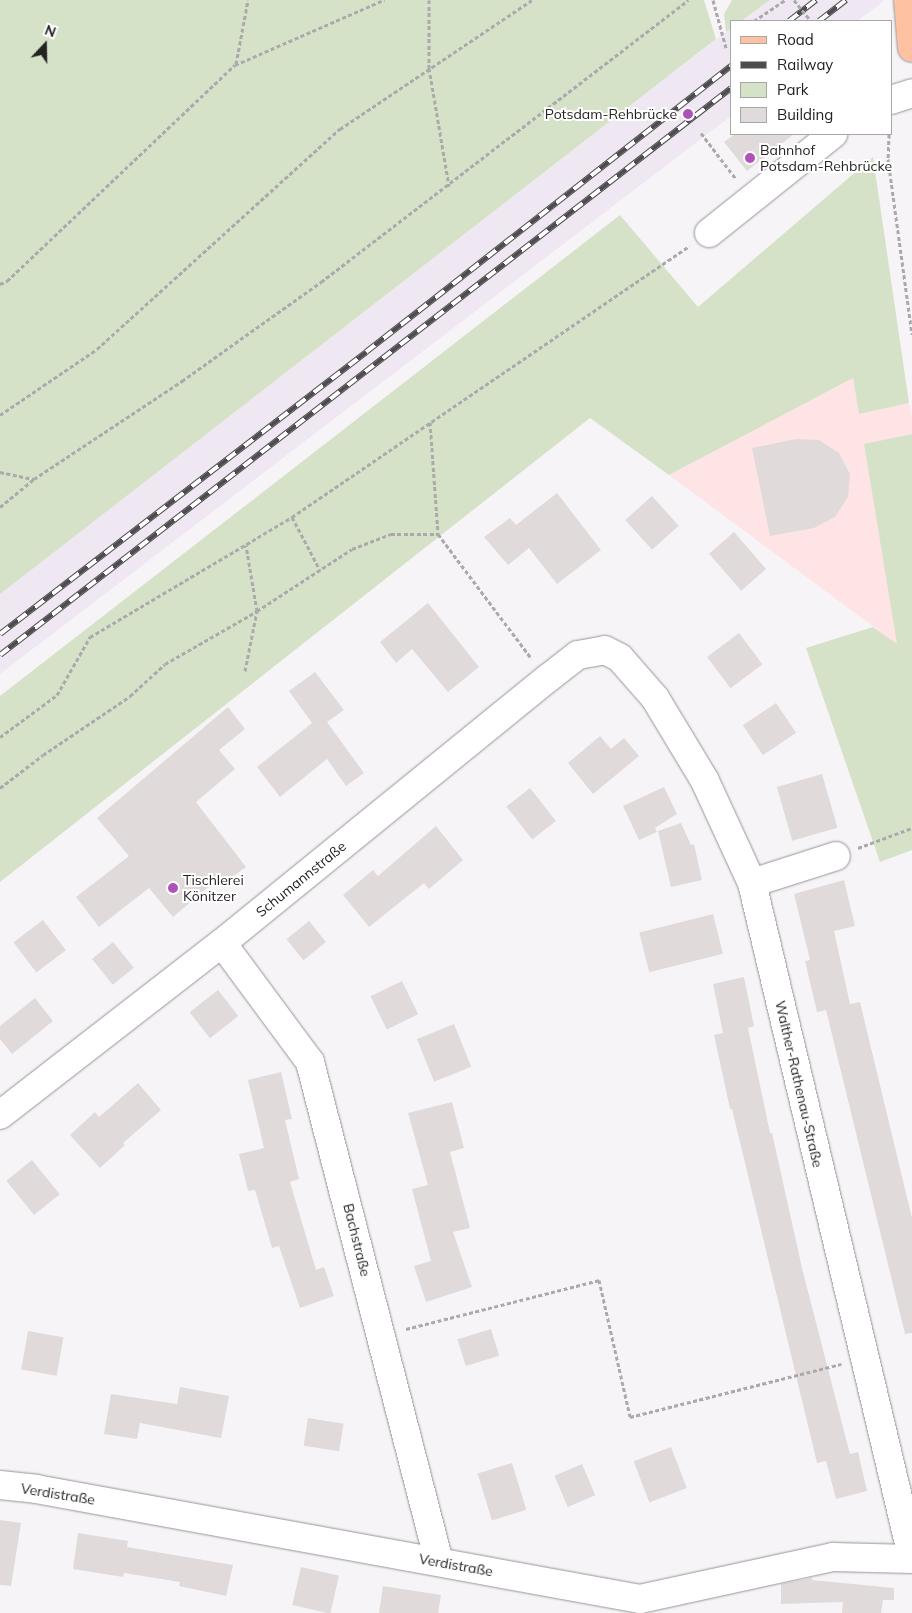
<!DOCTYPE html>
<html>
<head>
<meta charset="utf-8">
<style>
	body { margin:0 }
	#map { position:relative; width:912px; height:1613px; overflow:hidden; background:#f7f4f8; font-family:Mulish,sans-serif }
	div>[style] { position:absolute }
	.commercial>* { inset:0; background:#ffe4e6 }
	.built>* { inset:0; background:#efe7f1 }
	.green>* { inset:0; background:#d5e2c7 }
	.building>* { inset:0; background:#e0dbda; transform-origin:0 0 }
	.path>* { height:3px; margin-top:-1.5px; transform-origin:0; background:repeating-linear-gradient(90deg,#aba9ac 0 4px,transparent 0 6.5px) }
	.roads { filter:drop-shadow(0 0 1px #979498) drop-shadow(0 0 1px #979498) }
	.minor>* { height:28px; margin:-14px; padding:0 14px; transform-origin:14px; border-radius:14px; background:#fff }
	.major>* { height:28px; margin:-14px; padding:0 14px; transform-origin:14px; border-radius:14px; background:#fec2a3 }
	.rail>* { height:5.5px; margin-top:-2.75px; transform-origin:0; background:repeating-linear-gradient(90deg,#fff 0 11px,#4d4c4e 0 22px); box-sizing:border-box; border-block:1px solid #4d4c4e }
	.path-bridge>* { height:3px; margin-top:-1.5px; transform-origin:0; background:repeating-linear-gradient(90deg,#aba9ac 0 4px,transparent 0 6.5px) }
	.dots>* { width:14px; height:14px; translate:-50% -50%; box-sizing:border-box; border:2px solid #fff; border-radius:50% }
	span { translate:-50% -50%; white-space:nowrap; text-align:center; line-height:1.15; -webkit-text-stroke:4px #fff; paint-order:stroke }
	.poi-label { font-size:14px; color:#242324 }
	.right { translate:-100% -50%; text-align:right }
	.left { translate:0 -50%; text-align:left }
	.street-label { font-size:14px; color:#242324 }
	.legend { position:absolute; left:730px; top:20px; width:162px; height:115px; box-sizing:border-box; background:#fff; border:1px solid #a7a7a7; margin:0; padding:6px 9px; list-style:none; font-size:15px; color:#242324 }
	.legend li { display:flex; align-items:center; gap:10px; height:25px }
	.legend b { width:25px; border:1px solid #a7a7a7 }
	.north { position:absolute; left:20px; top:20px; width:50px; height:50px; -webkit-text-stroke:4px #fff; paint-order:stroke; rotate:21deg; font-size:14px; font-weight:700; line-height:20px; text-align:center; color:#242324 }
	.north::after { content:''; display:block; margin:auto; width:18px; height:22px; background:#242324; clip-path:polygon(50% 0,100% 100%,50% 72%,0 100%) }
</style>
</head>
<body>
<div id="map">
	<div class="commercial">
		<i style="clip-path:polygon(853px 378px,859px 414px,909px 403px,912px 418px,912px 434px,864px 445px,898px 645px,669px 475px)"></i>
	</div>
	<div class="built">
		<i style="clip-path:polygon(770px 0,883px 0,883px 2px,857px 21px,740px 21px)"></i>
		<i style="clip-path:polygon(731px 28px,731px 116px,0 674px,0 593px)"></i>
	</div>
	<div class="green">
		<i style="clip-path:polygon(0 0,704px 0,716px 39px,0 594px)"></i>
		<i style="clip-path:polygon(732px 0,770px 0,741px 21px,731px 21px,731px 28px,726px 32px,724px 14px)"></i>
		<i style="clip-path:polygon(873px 157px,909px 403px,859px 414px,853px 378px,669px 475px,590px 418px,0 882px,0 696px,620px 215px,698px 307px)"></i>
		<i style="clip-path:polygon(912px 434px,912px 850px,880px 862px,806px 648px,873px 627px,897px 644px,864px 444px)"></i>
	</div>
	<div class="building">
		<i style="clip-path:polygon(735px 134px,794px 134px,747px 171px,724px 142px)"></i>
		<i style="clip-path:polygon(796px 439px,819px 440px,839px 453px,850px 474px,848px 497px,835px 517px,814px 528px,770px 536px,752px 448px)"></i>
		<i style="clip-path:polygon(557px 493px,601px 550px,557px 584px,529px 548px,508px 565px,484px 537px,510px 518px,516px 525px)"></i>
		<i style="left:652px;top:496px;width:40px;height:36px;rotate:48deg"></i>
		<i style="left:734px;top:532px;width:49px;height:33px;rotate:49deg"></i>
		<i style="clip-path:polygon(428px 603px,479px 667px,448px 692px,412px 649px,396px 663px,380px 642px)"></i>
		<i style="left:739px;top:633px;width:39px;height:40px;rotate:53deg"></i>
		<i style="clip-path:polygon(315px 672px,344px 710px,327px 722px,364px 773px,346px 786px,327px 759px,280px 797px,257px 767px,312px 723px,289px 691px)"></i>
		<i style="left:776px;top:703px;width:36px;height:40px;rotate:56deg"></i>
		<i style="clip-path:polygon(228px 707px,245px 729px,219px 750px,235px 769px,196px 802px,246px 867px,224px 883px,219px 878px,173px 917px,149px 888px,99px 927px,76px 897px,129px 856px,97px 818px)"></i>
		<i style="clip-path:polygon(600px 736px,611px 749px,624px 738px,639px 756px,593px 794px,568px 763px)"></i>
		<i style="left:822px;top:774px;width:56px;height:47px;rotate:74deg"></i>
		<i style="clip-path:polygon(664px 787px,677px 814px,655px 828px,657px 832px,639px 840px,623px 806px)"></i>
		<i style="left:530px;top:788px;width:42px;height:30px;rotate:52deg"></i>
		<i style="clip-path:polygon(681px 823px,691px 845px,694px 844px,702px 880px,671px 887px,658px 831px)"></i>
		<i style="clip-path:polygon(436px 826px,463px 860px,429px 889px,424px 883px,369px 927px,343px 895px,373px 870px,378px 876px)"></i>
		<i style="clip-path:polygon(844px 880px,855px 926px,834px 931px,850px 1004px,860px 1002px,912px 1218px,912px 1333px,905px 1334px,826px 1010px,817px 1012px,805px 961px,810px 960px,794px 894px)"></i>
		<i style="left:713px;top:914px;width:41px;height:76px;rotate:76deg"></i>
		<i style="left:43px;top:920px;width:38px;height:37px;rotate:53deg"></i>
		<i style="left:309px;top:921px;width:27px;height:29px;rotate:51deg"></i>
		<i style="left:113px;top:942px;width:33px;height:27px;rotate:51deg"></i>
		<i style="clip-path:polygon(744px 977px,754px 1026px,748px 1028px,770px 1133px,772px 1133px,802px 1268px,845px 1435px,850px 1454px,858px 1452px,867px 1491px,836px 1499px,826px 1461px,817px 1463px,732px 1109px,730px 1109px,714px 1035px,723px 1033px,713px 984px)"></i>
		<i style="left:402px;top:981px;width:37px;height:35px;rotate:64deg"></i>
		<i style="left:218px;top:990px;width:33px;height:36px;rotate:52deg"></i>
		<i style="clip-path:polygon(35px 998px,53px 1021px,12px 1054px,0 1039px,0 1026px)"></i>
		<i style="left:454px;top:1024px;width:46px;height:40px;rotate:68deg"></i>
		<i style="clip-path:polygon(281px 1072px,292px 1119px,285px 1120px,299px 1179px,290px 1182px,316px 1270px,324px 1267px,334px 1296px,300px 1308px,279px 1246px,272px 1248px,255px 1190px,248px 1191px,239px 1154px,264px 1148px,248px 1080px)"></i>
		<i style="clip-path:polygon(138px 1083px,161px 1110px,123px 1143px,125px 1145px,100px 1168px,70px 1135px,95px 1112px,99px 1117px)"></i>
		<i style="clip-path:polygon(452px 1102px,464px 1148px,450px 1152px,470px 1228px,453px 1232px,472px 1287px,426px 1302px,414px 1266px,431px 1261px,412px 1189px,428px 1185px,408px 1113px)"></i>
		<i style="left:32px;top:1160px;width:44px;height:33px;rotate:51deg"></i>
		<i style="left:491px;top:1329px;width:28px;height:35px;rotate:73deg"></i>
		<i style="left:28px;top:1331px;width:36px;height:39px;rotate:10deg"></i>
		<i style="clip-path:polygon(180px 1387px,229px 1396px,221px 1438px,140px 1423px,137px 1439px,104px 1434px,111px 1394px,177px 1404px)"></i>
		<i style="left:308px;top:1418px;width:36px;height:28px;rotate:9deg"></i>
		<i style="left:671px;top:1447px;width:44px;height:40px;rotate:69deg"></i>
		<i style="left:512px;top:1463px;width:49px;height:36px;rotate:73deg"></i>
		<i style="left:582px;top:1464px;width:34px;height:30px;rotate:67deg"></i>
		<i style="clip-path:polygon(0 1520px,21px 1523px,11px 1586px,0 1585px)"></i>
		<i style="clip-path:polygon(78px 1533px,128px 1541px,127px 1547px,233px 1565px,226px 1596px,179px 1586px,180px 1582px,124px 1573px,123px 1577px,73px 1569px)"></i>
		<i style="left:301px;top:1567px;width:39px;height:39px;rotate:13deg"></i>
		<i style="clip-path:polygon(812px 1578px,812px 1580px,894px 1588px,894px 1600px,883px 1600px,881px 1613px,842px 1613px,843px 1602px,781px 1604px,781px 1584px)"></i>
		<i style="clip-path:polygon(383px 1586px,441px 1595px,438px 1613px,379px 1613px)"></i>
	</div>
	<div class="path">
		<i style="left:429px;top:0;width:68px;rotate:90deg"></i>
		<i style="left:429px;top:68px;width:120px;rotate:80.4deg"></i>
		<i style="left:713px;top:0;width:50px;rotate:74.8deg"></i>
		<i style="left:754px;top:21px;width:37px;rotate:-34deg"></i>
		<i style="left:236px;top:64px;width:65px;rotate:-79.4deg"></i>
		<i style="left:701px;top:133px;width:58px;rotate:52.7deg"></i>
		<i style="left:889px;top:134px;width:25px;rotate:92deg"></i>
		<i style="left:888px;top:159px;width:177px;rotate:82.2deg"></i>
		<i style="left:0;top:284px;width:8px;rotate:-23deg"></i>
		<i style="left:7px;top:281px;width:314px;rotate:-43.5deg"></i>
		<i style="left:235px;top:65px;width:163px;rotate:-23.6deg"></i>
		<i style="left:0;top:415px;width:117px;rotate:-34.2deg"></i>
		<i style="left:97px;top:349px;width:328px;rotate:-42.2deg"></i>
		<i style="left:340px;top:129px;width:231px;rotate:-33.9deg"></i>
		<i style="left:430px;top:422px;width:112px;rotate:85.9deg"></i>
		<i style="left:438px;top:534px;width:156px;rotate:53.1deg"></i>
		<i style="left:0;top:472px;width:35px;rotate:12deg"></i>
		<i style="left:0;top:507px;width:44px;rotate:-39.5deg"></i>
		<i style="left:34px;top:479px;width:178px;rotate:-33.5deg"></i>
		<i style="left:182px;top:381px;width:171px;rotate:-35.5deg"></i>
		<i style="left:321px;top:282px;width:463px;rotate:-37.5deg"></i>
		<i style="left:292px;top:517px;width:60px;rotate:62.2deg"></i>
		<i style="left:245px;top:671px;width:61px;rotate:-78.7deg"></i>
		<i style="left:257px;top:611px;width:67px;rotate:-99.5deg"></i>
		<i style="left:0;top:737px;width:71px;rotate:-36.4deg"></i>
		<i style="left:57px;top:695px;width:67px;rotate:-60.4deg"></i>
		<i style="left:90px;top:637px;width:235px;rotate:-30.7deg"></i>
		<i style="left:292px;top:517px;width:481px;rotate:-34.3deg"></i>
		<i style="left:0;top:788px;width:54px;rotate:-37.5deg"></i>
		<i style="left:43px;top:755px;width:105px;rotate:-34.1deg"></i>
		<i style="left:130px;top:696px;width:47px;rotate:-42.4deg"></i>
		<i style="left:165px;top:664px;width:106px;rotate:-29.9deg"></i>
		<i style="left:257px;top:611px;width:113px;rotate:-33.1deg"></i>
		<i style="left:352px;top:549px;width:42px;rotate:-21deg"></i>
		<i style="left:391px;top:534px;width:47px"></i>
		<i style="left:858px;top:848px;width:58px;rotate:-20.3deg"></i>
		<i style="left:406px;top:1329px;width:199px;rotate:-14.2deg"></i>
		<i style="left:599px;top:1280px;width:140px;rotate:77.2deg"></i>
		<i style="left:630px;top:1417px;width:218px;rotate:-14.1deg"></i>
	</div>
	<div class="roads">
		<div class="minor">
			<i style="left:891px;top:100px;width:22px;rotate:-18deg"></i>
			<i style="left:709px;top:233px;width:159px;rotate:-38.6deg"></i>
			<i style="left:752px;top:883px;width:88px;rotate:-17.8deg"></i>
			<i style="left:222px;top:943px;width:148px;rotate:53.5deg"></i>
			<i style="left:310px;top:1062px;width:516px;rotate:75.53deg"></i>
			<i style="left:0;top:1115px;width:281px;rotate:-37.8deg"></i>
			<i style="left:222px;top:943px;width:419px;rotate:-39.1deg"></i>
			<i style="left:547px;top:679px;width:39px;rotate:-38deg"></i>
			<i style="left:578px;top:655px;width:27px;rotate:-10deg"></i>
			<i style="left:605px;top:650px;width:17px;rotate:28deg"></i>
			<i style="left:620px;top:658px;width:53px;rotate:48.8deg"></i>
			<i style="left:655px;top:698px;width:97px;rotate:58.9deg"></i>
			<i style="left:705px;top:781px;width:112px;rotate:65.3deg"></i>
			<i style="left:752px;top:883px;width:692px;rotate:76.63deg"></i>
			<i style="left:0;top:1485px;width:36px;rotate:6deg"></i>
			<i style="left:36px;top:1489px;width:614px;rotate:10.32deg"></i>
			<i style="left:640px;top:1599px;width:198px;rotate:-12.3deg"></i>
			<i style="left:833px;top:1557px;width:79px;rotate:1.5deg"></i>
		</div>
		<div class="major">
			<i style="left:908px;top:0;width:48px;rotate:85.2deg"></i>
		</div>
	</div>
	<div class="rail">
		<i style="left:789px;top:21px;width:34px;rotate:-38deg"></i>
		<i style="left:819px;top:21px;width:34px;rotate:-38deg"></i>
		<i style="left:0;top:634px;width:462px;rotate:-37.6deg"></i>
		<i style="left:366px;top:352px;width:464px;rotate:-38.1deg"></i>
		<i style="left:0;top:655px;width:925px;rotate:-37.8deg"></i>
	</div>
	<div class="path-bridge">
		<i style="left:794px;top:0;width:27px;rotate:51deg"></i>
	</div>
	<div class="dots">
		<i style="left:688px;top:114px;background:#b050b9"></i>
		<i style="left:750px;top:158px;background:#b050b9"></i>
		<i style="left:173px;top:888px;background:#b050b9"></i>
	</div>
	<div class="poi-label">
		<span class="right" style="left:677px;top:114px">Potsdam-Rehbrücke</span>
		<span class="left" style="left:760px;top:158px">Bahnhof<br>Potsdam-Rehbrücke</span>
		<span class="left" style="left:183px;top:888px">Tischlerei<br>Könitzer</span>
	</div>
	<div class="street-label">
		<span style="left:301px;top:879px;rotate:-39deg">Schumannstraße</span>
		<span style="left:799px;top:1084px;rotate:77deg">Walther-Rathenau-Straße</span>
		<span style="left:357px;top:1240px;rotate:76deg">Bachstraße</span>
		<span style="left:58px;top:1494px;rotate:9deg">Verdistraße</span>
		<span style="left:456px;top:1565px;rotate:10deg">Verdistraße</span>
	</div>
	<ul class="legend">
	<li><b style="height:6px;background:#fec2a3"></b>Road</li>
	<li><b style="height:6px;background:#4d4c4e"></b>Railway</li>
	<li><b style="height:14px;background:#d5e2c7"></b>Park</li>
	<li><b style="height:14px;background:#e0dbda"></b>Building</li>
	</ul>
	<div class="north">N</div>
</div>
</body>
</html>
